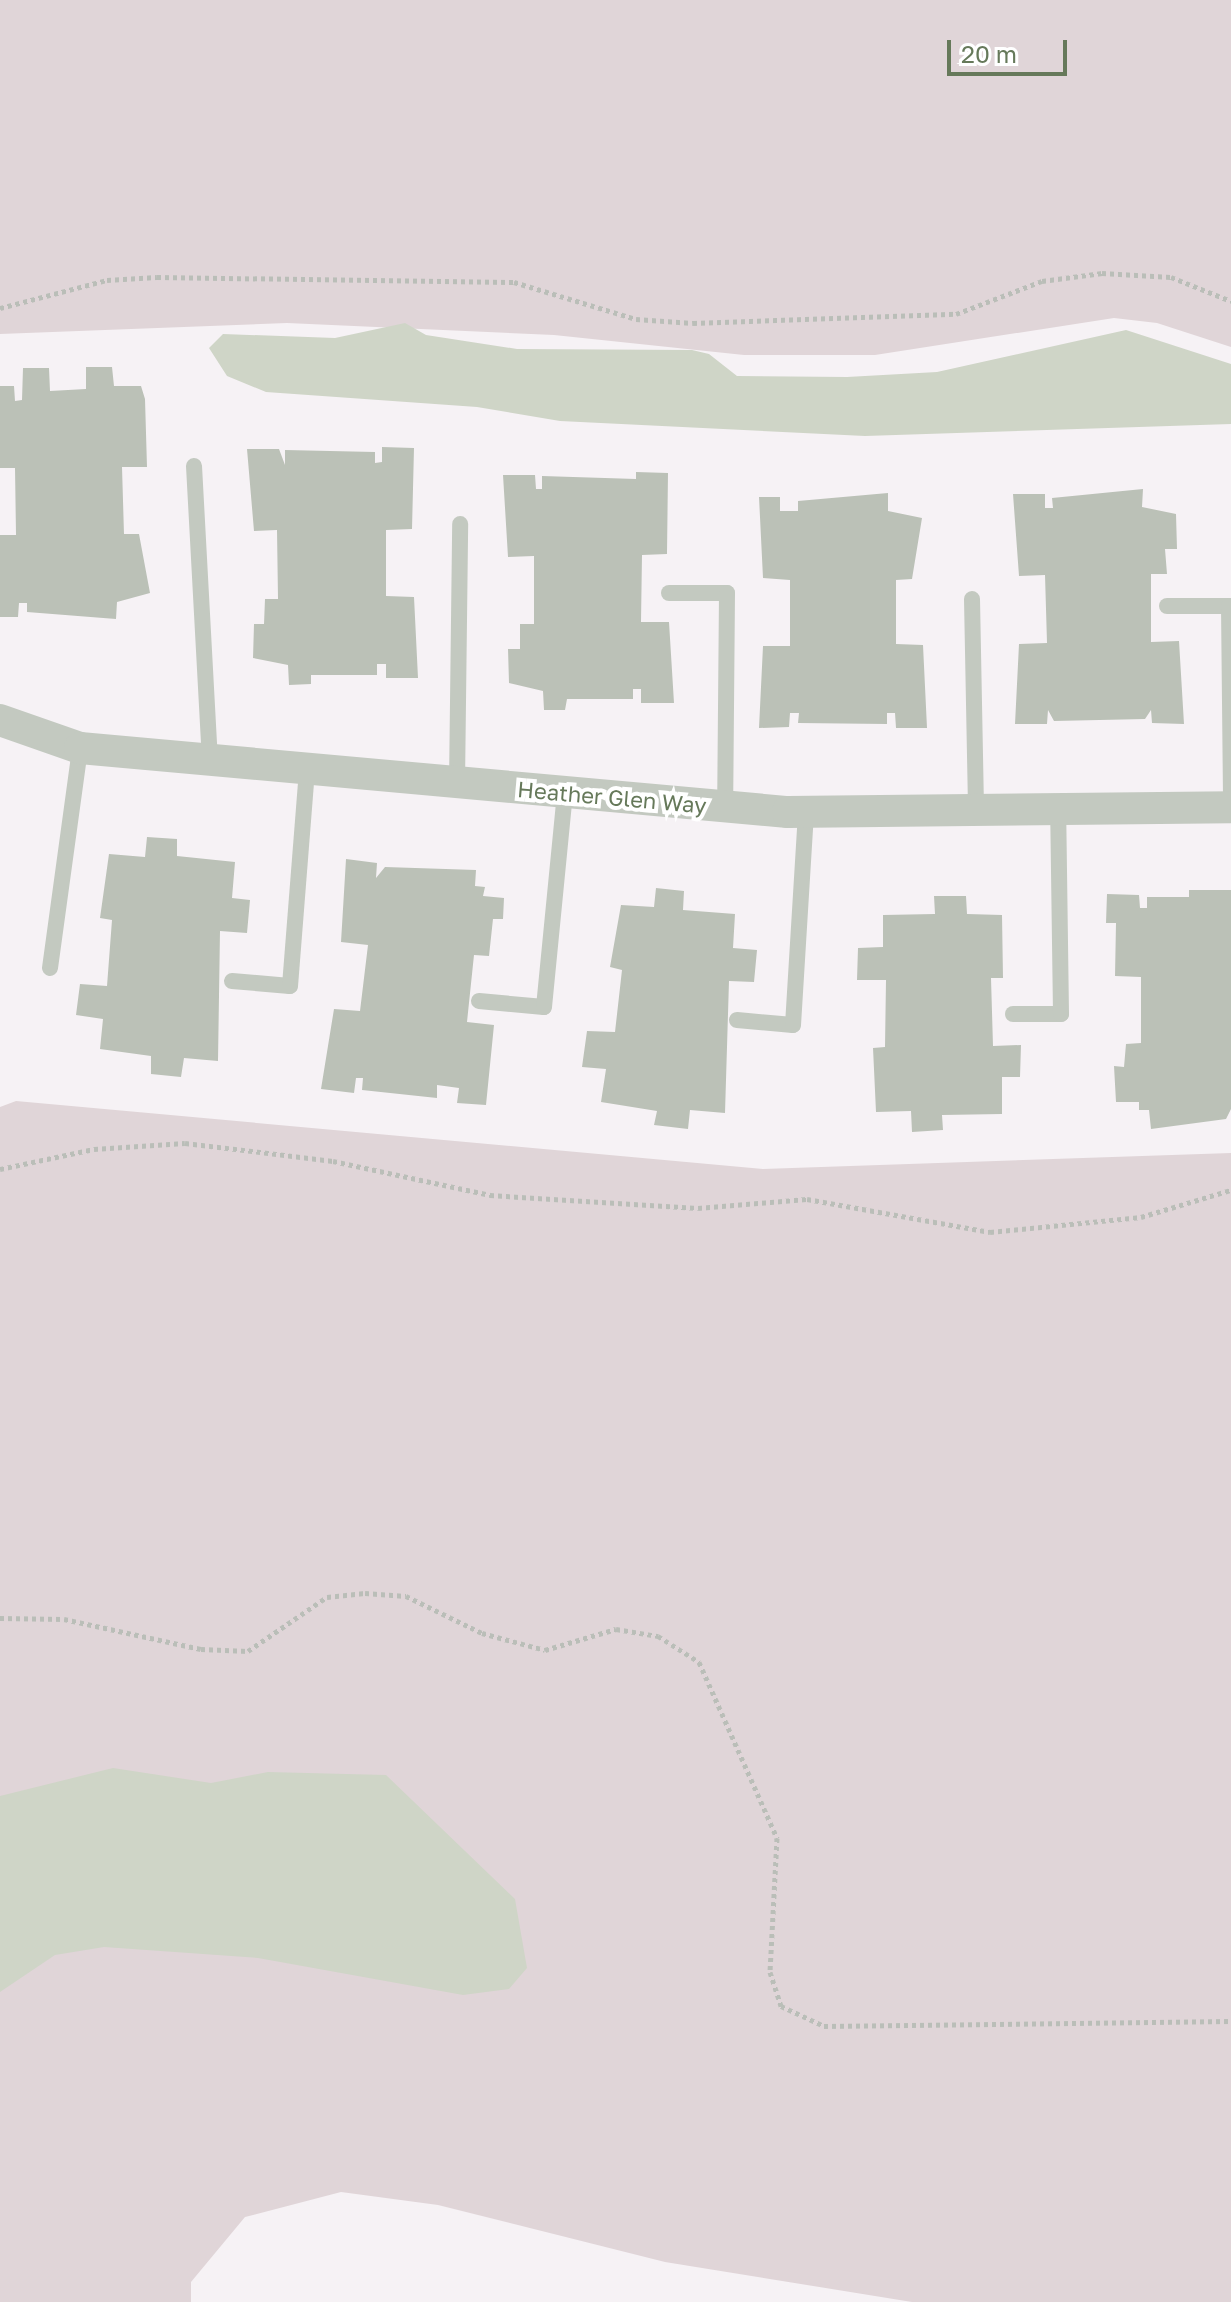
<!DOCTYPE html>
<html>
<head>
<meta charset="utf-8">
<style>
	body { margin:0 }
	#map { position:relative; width:1231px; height:2302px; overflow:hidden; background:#f6f2f5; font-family:"Golos Text",sans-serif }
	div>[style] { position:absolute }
	.green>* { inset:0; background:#e0d5d8 }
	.water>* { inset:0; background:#cfd5c7 }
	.building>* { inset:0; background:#bbc1b7 }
	.path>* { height:5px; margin-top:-2.5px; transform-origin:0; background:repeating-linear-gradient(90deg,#babeb8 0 4px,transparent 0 8px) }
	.lane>* { height:16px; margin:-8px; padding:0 8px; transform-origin:8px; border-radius:8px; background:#c3c9c0 }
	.street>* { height:32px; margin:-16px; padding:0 16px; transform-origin:16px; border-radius:16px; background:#c3c9c0 }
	span { translate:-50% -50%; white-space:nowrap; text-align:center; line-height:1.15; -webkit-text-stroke:8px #fff; paint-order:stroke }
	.street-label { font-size:22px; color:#66795a }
	.scale { position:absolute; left:947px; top:40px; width:120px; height:36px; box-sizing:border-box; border:4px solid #66795a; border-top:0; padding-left:10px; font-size:24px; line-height:28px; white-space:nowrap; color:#66795a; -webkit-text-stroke:6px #fff; paint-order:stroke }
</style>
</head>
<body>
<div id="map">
	<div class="green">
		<i style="clip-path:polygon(0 0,1231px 0,1231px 347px,1157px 323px,1114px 318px,875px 355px,744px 355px,554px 335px,287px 323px,0 334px)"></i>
		<i style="clip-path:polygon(16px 1101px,763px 1169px,1231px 1153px,1231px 2302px,912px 2302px,665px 2262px,438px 2205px,341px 2192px,245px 2217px,191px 2282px,191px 2302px,0 2302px,0 1107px)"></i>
	</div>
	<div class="water">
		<i style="clip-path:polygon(405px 323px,426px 335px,517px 349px,692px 350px,709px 354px,737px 376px,847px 377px,937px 372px,1126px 330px,1231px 364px,1231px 424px,865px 436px,560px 421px,477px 407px,266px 392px,227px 376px,209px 348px,223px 334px,335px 338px)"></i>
		<i style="clip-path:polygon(113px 1768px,211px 1783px,268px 1772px,386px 1775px,515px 1899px,527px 1968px,509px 1989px,463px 1995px,258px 1958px,104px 1947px,55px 1955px,0 1992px,0 1796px)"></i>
	</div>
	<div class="building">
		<i style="clip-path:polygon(86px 367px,112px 367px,114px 386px,141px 386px,145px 399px,147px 467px,122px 467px,124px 534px,139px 534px,150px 593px,117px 602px,116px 619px,27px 612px,27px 603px,19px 603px,18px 617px,0 617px,0 535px,16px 535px,15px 468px,0 468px,0 386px,14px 386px,15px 401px,22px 400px,23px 368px,49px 368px,50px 391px,86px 389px)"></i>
		<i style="clip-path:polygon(382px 447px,414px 448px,412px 529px,386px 530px,386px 596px,414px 597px,418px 678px,386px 678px,386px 664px,377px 664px,377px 675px,311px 675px,311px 684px,289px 685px,288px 665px,253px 658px,254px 624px,264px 624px,265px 599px,278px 599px,277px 530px,254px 531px,247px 449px,279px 449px,285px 465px,285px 450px,375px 452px,375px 463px,382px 462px)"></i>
		<i style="clip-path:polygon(636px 472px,668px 473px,667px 554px,642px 555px,641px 622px,669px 622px,674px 703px,641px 703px,641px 689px,633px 689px,633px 699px,567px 699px,565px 710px,544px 710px,543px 691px,509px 683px,508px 649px,520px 649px,520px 624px,534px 624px,534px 556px,508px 557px,503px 475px,535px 475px,536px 489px,542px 489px,542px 476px,636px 479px)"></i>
		<i style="clip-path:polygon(1143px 489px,1142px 507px,1176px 514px,1177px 549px,1165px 549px,1167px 574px,1151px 574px,1151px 642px,1179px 641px,1184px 724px,1152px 723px,1151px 710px,1145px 719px,1054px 721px,1048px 710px,1047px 724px,1015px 724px,1019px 644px,1047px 643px,1045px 575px,1019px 576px,1013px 494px,1045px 494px,1045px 508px,1053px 508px,1052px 498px)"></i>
		<i style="clip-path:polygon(888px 493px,888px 511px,922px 518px,912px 579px,896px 580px,896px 644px,923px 645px,927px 728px,896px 728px,895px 713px,887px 713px,887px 724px,798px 723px,799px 713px,790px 713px,789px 727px,759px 728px,763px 646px,790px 646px,790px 580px,763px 578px,759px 497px,780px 497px,780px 511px,798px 511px,798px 501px)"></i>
		<i style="clip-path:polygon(147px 837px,177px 839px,177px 856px,235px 862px,232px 898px,250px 900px,247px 933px,220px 931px,218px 1061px,184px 1058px,181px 1077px,151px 1074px,151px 1056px,100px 1049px,103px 1019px,76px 1015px,80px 984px,107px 986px,112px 920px,100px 918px,109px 854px,145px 857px)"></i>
		<i style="clip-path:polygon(346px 859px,377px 863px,376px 878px,385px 867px,476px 870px,475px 886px,485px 887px,483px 896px,504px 898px,503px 919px,493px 919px,489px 956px,474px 955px,467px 1022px,494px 1025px,486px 1105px,457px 1103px,459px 1088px,437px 1085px,437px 1098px,362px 1090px,363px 1078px,356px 1078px,354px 1093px,321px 1089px,334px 1009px,360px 1011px,368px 945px,341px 942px)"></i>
		<i style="clip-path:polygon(656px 888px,684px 891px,683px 910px,735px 914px,733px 948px,757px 950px,754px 982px,729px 981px,725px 1113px,690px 1110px,688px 1129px,654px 1125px,657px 1111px,601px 1102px,606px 1069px,582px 1067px,587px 1031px,615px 1032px,622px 970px,610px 967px,621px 905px,654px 907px)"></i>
		<i style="clip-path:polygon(1189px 890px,1231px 890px,1231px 1109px,1226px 1119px,1151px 1129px,1149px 1110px,1139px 1110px,1139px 1102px,1116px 1102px,1114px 1066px,1124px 1067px,1126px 1044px,1141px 1043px,1141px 977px,1115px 976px,1116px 923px,1106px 923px,1107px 894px,1139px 895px,1140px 908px,1147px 908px,1147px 897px,1189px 897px)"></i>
		<i style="clip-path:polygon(934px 896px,966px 896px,967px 914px,1002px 915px,1003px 978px,991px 978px,993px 1046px,1021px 1045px,1020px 1077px,1002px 1077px,1002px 1114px,942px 1115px,943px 1130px,912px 1132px,911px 1111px,876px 1112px,873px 1048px,885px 1047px,886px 980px,857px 980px,858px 948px,883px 947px,883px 915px,935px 914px)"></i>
	</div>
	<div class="path">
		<i style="left:0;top:308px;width:111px;rotate:-14.7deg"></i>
		<i style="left:107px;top:280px;width:50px;rotate:-3.4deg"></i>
		<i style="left:157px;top:277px;width:357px;rotate:0.8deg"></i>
		<i style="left:514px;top:282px;width:127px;rotate:16.9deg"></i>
		<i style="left:636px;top:319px;width:57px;rotate:4deg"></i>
		<i style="left:693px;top:323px;width:263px;rotate:-2deg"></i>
		<i style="left:956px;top:314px;width:92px;rotate:-21deg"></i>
		<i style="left:1042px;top:281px;width:61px;rotate:-7.6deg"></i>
		<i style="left:1102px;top:273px;width:69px;rotate:3.3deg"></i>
		<i style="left:1171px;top:277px;width:65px;rotate:21.8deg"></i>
		<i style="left:0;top:1169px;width:96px;rotate:-12deg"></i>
		<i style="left:94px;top:1149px;width:91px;rotate:-3.8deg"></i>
		<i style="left:185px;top:1143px;width:149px;rotate:6.9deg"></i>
		<i style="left:333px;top:1161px;width:161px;rotate:12.2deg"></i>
		<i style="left:490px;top:1195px;width:208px;rotate:3.6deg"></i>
		<i style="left:698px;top:1208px;width:109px;rotate:-4.7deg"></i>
		<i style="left:807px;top:1199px;width:186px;rotate:10.2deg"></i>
		<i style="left:990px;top:1232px;width:152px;rotate:-5.7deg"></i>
		<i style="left:1141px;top:1217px;width:94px;rotate:-16.7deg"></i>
		<i style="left:0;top:1618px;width:64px;rotate:0.9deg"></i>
		<i style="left:64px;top:1619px;width:140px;rotate:12.4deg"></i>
		<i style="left:201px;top:1649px;width:47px;rotate:2.4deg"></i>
		<i style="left:248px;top:1651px;width:96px;rotate:-34.4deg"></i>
		<i style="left:327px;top:1597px;width:38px;rotate:-6deg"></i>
		<i style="left:365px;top:1593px;width:41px;rotate:4.2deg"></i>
		<i style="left:406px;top:1596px;width:85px;rotate:26deg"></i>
		<i style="left:482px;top:1633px;width:65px;rotate:15.1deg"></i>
		<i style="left:545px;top:1650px;width:74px;rotate:-16.5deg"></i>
		<i style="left:616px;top:1629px;width:43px;rotate:9.5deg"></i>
		<i style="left:658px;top:1636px;width:49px;rotate:32.4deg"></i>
		<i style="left:699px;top:1662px;width:193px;rotate:66.1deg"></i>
		<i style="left:777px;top:1838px;width:134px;rotate:93deg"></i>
		<i style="left:770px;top:1972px;width:36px;rotate:72deg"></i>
		<i style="left:781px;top:2006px;width:47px;rotate:24.9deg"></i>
		<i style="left:824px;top:2026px;width:407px;rotate:-0.7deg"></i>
	</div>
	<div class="lane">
		<i style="left:194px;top:466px;width:292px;rotate:86.9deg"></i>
		<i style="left:669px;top:593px;width:58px"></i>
		<i style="left:727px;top:593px;width:214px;rotate:90.5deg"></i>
		<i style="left:972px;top:599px;width:211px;rotate:88.9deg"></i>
		<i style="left:1167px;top:606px;width:64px"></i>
		<i style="left:1229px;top:606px;width:199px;rotate:89.4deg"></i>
		<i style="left:457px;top:784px;width:260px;rotate:-89.3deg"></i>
		<i style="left:50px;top:968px;width:222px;rotate:-82.2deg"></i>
		<i style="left:232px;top:981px;width:58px;rotate:4.9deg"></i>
		<i style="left:290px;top:986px;width:216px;rotate:-85.5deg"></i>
		<i style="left:479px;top:1001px;width:65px;rotate:5.3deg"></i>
		<i style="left:544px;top:1007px;width:217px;rotate:-84.4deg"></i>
		<i style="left:1013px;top:1014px;width:48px"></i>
		<i style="left:1061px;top:1014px;width:205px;rotate:-90.8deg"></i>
		<i style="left:737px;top:1020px;width:56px;rotate:5.1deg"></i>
		<i style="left:793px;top:1025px;width:213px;rotate:-86.5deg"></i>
	</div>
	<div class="street">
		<i style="left:0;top:720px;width:85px;rotate:19.3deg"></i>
		<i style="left:80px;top:748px;width:711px;rotate:5.17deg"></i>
		<i style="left:788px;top:812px;width:443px;rotate:-0.6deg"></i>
	</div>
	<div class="street-label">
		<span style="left:612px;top:797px;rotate:5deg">Heather Glen Way</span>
	</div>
	<div class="scale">20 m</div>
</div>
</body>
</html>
